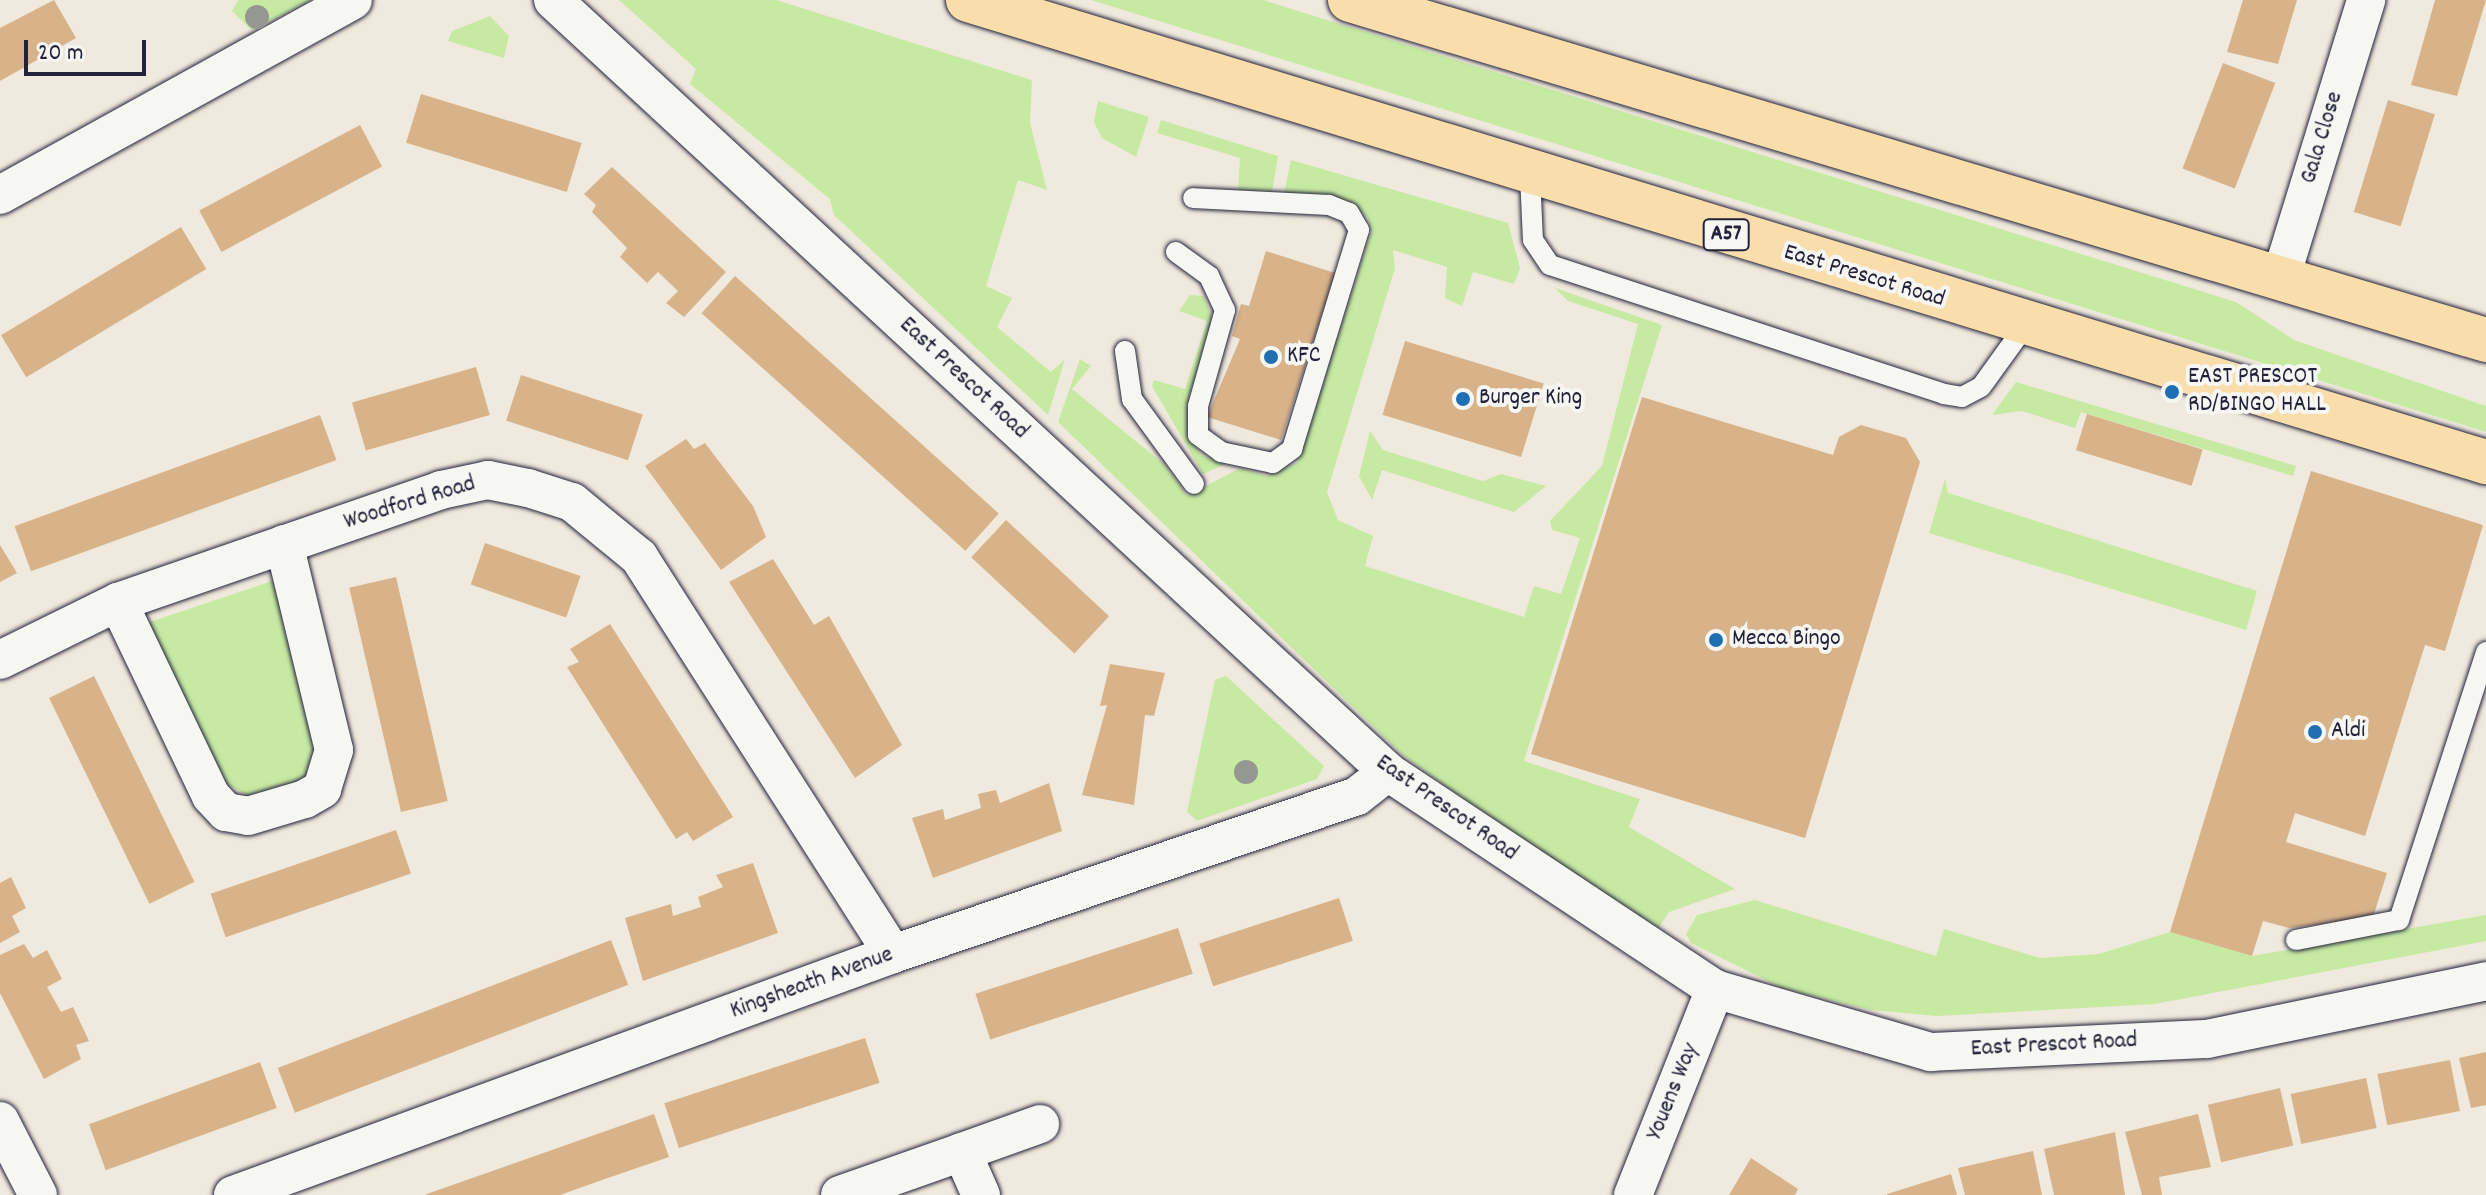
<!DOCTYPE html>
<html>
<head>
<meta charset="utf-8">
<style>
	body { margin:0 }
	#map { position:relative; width:2486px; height:1195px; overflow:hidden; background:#f0e9dd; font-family:Dekko,sans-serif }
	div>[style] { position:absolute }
	.green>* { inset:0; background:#c7eaa3 }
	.building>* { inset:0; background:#d8b389; transform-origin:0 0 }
	.roads { filter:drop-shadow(0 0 2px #22223b) drop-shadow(0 0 2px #22223b) }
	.lane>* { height:20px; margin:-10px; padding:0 10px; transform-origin:10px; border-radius:10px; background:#f6f6f2 }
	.street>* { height:38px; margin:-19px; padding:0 19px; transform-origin:19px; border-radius:19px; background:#f6f6f2 }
	.highway>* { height:44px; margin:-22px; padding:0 22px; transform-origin:22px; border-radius:22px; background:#f9ddab }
	.trees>* { width:24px; height:24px; margin:-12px; border-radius:50%; background:#959792 }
	.dots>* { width:22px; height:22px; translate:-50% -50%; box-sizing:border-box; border:4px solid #f6f6f2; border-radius:50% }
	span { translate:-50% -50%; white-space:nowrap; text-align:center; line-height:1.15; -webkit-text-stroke:8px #f6f6f2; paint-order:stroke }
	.shield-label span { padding:2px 6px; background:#f6f6f2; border:2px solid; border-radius:6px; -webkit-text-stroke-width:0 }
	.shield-label { font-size:22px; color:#22223b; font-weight:700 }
	.street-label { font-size:24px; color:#22223b }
	.poi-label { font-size:24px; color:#22223b }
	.left { translate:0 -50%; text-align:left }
	.scale { position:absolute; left:24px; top:40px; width:122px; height:36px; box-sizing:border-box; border:4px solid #22223b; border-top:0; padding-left:10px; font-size:24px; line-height:28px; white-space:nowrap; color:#22223b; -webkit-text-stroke:6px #f6f6f2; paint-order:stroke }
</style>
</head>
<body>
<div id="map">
	<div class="green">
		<i style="clip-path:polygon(238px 0,310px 0,252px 31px,232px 11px)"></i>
		<i style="clip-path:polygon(619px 0,776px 0,1032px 80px,1030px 123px,1047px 190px,1018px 180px,986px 286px,1012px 298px,997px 327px,1051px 372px,1065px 359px,1048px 415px,834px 215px,830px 199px,690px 84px,696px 69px)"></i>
		<i style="clip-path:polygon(1091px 0,1263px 0,2236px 302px,2294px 340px,2486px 406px,2486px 432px)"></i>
		<i style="clip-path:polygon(490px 16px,509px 36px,504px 58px,448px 41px,452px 31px)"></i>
		<i style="clip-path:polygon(1098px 101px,1149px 117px,1136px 157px,1102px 138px,1094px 122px)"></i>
		<i style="clip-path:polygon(1161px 120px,1278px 156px,1272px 192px,1238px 190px,1240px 158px,1157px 133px)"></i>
		<i style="clip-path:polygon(1291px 160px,1508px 223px,1520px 268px,1514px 284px,1473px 272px,1462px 306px,1445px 298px,1447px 267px,1393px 250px,1395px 268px,1327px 492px,1338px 520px,1373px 536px,1365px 566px,1524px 617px,1534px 586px,1561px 594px,1580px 538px,1552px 530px,1550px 521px,1602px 466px,1638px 324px,1568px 301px,1555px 288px,1662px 325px,1524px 761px,1640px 799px,1629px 827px,1735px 889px,1669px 912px,1653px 937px,1403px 755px,1058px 422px,1080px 359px,1091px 366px,1072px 389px,1165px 465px,1187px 496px,1240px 468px,1266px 476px,1297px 463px,1371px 233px,1368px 218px,1350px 201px,1284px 193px)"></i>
		<i style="clip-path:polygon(1190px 295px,1204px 296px,1214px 323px,1187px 434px,1201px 455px,1226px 464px,1203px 474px,1152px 386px,1154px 380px,1185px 389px,1207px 321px,1179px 311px)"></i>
		<i style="clip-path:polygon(2016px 382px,2296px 466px,2293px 476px,2081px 412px,2075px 428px,2022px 411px,1992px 415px)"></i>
		<i style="clip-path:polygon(1370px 431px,1383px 450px,1483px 481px,1501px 474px,1546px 486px,1514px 512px,1382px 470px,1372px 500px,1359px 476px)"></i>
		<i style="clip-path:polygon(1945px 479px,1948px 493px,2257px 591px,2246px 630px,1929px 533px)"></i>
		<i style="clip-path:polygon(275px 580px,316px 755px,305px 780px,249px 797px,224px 782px,144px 624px)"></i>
		<i style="clip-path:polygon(1226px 676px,1324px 766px,1317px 779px,1197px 821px,1187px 812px,1215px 680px)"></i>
		<i style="clip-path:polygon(1755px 900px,1936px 956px,1944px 929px,2040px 958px,2099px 954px,2170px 932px,2252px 956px,2486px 915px,2486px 941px,2155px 1004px,1937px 1016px,1871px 1010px,1782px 988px,1691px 943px,1686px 934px,1697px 915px)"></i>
	</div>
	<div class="building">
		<i style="clip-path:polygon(54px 0,76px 38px,0 81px,0 28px)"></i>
		<i style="clip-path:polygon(2243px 0,2297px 0,2278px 64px,2227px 52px)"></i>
		<i style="clip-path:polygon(2435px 0,2486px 0,2457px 96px,2411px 85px)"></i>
		<i style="left:2223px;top:63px;width:56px;height:113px;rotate:21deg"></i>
		<i style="left:421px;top:94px;width:168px;height:51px;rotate:17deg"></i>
		<i style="left:2388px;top:100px;width:49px;height:117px;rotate:17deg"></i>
		<i style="left:360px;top:125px;width:47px;height:182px;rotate:62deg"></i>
		<i style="clip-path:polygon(612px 167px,726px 272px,684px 317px,666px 303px,678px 291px,658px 272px,647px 283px,620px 257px,627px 248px,592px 212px,596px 205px,584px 194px)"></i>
		<i style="left:181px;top:227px;width:49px;height:210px;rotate:59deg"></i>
		<i style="clip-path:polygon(1266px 251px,1335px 273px,1281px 440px,1207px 417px,1240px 339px,1232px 336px,1241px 304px,1249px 306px)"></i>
		<i style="left:735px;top:276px;width:355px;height:50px;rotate:42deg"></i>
		<i style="left:1405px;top:341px;width:145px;height:77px;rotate:17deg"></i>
		<i style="left:476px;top:367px;width:50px;height:129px;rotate:74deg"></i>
		<i style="left:521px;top:375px;width:128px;height:48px;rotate:18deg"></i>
		<i style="clip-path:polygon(1642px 397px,1833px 455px,1839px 437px,1861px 425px,1906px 438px,1920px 462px,1805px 838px,1531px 754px)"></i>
		<i style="left:2087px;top:414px;width:121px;height:38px;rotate:17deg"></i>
		<i style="left:320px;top:415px;width:48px;height:325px;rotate:70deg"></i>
		<i style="clip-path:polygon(686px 439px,694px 449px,705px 443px,753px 506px,766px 537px,721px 570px,645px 466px)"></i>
		<i style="clip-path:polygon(2311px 471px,2483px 525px,2445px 651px,2425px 645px,2365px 836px,2295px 813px,2286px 842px,2387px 873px,2373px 917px,2289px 928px,2263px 921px,2252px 956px,2170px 932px)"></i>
		<i style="left:1006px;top:520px;width:141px;height:51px;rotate:43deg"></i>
		<i style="left:485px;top:543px;width:101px;height:44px;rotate:19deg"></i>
		<i style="clip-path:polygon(0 545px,17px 573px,0 582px)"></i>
		<i style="clip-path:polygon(773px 559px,814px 625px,829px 616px,902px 745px,855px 778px,729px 582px)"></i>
		<i style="left:396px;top:577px;width:230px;height:48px;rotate:77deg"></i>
		<i style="clip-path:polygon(610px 624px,733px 817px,693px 841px,687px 832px,676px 839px,567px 667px,579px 662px,570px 649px)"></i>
		<i style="clip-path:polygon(1110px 664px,1165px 673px,1154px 716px,1145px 715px,1134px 805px,1082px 795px,1107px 705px,1100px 706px)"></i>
		<i style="left:94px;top:676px;width:229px;height:50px;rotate:64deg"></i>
		<i style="clip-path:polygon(1049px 783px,1062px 831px,933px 878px,912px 818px,943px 809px,945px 820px,981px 808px,978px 794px,996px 790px,1000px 803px)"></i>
		<i style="left:396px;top:830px;width:46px;height:196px;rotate:71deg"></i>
		<i style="clip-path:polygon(753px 863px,778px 933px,643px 981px,625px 918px,671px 904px,673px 916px,701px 907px,698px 897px,723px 887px,716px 875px)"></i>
		<i style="clip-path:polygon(11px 877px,26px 908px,12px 916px,20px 932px,0 943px,0 883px)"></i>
		<i style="left:1339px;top:898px;width:45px;height:147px;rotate:72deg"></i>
		<i style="left:1178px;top:928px;width:48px;height:213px;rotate:72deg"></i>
		<i style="left:611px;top:940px;width:48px;height:357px;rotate:69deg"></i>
		<i style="clip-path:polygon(24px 944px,33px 958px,47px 950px,62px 979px,47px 987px,61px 1012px,73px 1007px,89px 1041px,76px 1045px,81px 1059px,44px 1079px,0 993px,0 955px)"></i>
		<i style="left:865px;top:1038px;width:47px;height:211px;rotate:72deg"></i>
		<i style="clip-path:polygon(2486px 1052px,2486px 1105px,2471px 1108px,2459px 1058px)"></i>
		<i style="left:2450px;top:1060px;width:52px;height:74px;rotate:79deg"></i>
		<i style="left:260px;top:1062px;width:49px;height:182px;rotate:70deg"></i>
		<i style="left:2366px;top:1078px;width:51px;height:77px;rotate:78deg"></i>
		<i style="left:2280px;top:1088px;width:59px;height:74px;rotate:77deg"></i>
		<i style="clip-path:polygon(654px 1114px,669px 1157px,602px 1180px,560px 1195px,424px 1195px)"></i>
		<i style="clip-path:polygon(2198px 1114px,2211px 1167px,2159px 1177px,2162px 1195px,2142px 1195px,2125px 1132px)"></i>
		<i style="clip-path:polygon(2115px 1132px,2125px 1195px,2054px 1195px,2044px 1149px)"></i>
		<i style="clip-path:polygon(2033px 1151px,2042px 1195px,1965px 1195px,1958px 1168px)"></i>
		<i style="clip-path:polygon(1751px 1158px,1798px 1189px,1795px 1195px,1729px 1195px)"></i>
		<i style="clip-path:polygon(1951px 1174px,1957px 1195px,1887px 1195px,1887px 1194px)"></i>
	</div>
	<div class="roads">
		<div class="lane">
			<i style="left:1530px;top:175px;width:65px;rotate:87.4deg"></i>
			<i style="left:1533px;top:240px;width:30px;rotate:56deg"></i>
			<i style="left:1550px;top:265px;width:415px;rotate:18.1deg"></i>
			<i style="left:1944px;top:394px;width:18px;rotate:9deg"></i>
			<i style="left:1962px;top:397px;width:21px;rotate:-28deg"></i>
			<i style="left:1981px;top:387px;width:75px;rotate:-54.2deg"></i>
			<i style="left:1176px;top:252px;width:41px;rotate:36deg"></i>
			<i style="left:1209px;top:276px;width:38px;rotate:65deg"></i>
			<i style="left:1225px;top:310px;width:100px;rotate:105.7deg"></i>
			<i style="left:1198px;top:406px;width:29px;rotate:90deg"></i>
			<i style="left:1198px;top:435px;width:29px;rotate:36deg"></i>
			<i style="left:1221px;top:452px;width:53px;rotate:11.9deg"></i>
			<i style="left:1273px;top:463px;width:24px;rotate:-36deg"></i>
			<i style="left:1292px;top:449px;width:229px;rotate:-73deg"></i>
			<i style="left:1359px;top:230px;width:20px;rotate:-120deg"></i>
			<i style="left:1349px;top:213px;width:22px;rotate:-158deg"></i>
			<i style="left:1329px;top:205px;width:136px;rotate:-177.1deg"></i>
			<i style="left:1125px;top:351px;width:49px;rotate:81.7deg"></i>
			<i style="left:1132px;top:399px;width:105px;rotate:53.9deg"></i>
			<i style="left:2296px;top:940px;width:105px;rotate:-11deg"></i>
			<i style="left:2399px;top:920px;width:282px;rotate:-72deg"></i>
		</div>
		<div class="street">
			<i style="left:553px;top:0;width:1137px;rotate:42.75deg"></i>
			<i style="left:1388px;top:772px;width:392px;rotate:33.6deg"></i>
			<i style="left:1715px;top:989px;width:225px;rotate:16.3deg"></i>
			<i style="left:1931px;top:1052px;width:276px;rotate:-2.7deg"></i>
			<i style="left:2207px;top:1039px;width:285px;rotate:-11.7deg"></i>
			<i style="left:0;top:195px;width:403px;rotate:-28.9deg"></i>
			<i style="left:2281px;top:277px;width:290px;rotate:-72.9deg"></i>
			<i style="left:118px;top:602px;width:215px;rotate:64.4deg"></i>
			<i style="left:211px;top:796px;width:22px;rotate:47deg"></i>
			<i style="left:226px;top:812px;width:22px;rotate:10deg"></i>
			<i style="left:248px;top:816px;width:59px;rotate:-16.6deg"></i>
			<i style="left:305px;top:799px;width:20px;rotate:-30deg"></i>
			<i style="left:322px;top:789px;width:41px;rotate:-72.9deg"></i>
			<i style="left:334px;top:750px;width:212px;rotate:-103.6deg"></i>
			<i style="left:0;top:660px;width:131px;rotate:-26.2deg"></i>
			<i style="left:118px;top:602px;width:342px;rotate:-19.1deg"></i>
			<i style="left:441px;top:490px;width:48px;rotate:-12deg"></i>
			<i style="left:488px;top:480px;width:41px;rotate:11.3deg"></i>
			<i style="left:528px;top:488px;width:46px;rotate:17.7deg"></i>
			<i style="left:572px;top:502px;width:87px;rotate:39.4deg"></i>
			<i style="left:639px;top:557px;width:471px;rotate:57.4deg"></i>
			<i style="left:0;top:1121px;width:83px;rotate:62.8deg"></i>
			<i style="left:962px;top:1152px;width:83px;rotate:-19.7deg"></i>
			<i style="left:233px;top:1195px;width:703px;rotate:-20.06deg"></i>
			<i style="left:893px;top:954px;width:490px;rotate:-18.8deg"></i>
			<i style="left:1357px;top:796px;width:39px;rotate:-38deg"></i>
			<i style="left:840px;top:1195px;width:129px;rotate:-19.4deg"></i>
			<i style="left:962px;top:1152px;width:47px;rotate:66.2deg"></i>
			<i style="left:1633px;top:1195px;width:222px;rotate:-68.3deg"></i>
		</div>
		<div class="highway">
			<i style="left:968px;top:0;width:1587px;rotate:16.93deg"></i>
			<i style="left:1350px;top:0;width:1186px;rotate:16.66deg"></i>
		</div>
	</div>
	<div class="trees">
		<i style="left:257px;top:17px"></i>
		<i style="left:1246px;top:772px"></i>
	</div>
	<div class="dots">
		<i style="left:1271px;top:357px;background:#1f6fb2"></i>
		<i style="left:2172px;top:392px;background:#1f6fb2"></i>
		<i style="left:1463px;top:399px;background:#1f6fb2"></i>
		<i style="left:1716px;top:640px;background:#1f6fb2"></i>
		<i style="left:2315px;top:732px;background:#1f6fb2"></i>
	</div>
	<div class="shield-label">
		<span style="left:1726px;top:235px">A57</span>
	</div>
	<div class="street-label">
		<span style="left:2323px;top:138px;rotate:-73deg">Gala Close</span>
		<span style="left:1864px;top:277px;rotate:17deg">East Prescot Road</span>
		<span style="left:963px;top:379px;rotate:43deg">East Prescot Road</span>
		<span style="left:410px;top:504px;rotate:-17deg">Woodford Road</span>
		<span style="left:1446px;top:809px;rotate:35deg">East Prescot Road</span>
		<span style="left:812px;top:984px;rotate:-20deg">Kingsheath Avenue</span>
		<span style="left:2054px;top:1046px;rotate:-3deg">East Prescot Road</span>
		<span style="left:1674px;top:1092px;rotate:-68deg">Youens Way</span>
	</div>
	<div class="poi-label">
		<span class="left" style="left:1287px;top:357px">KFC</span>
		<span class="left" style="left:2188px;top:392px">EAST PRESCOT<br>RD/BINGO HALL</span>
		<span class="left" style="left:1479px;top:399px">Burger King</span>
		<span class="left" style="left:1732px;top:640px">Mecca Bingo</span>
		<span class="left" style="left:2331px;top:732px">Aldi</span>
	</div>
	<div class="scale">20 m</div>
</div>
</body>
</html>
